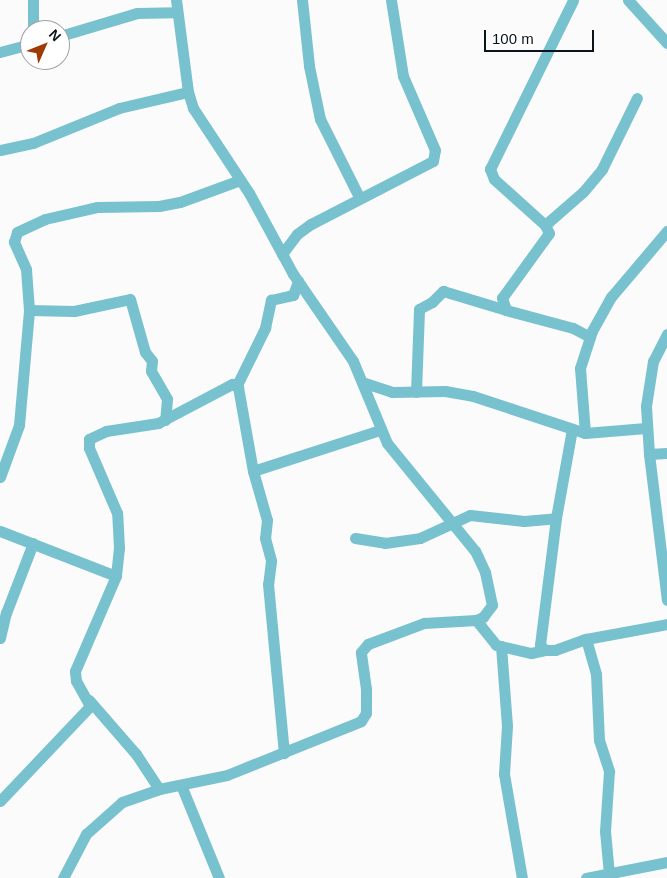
<!DOCTYPE html>
<html>
<head>
<meta charset="utf-8">
<style>
	body { margin:0 }
	#map { position:relative; width:667px; height:878px; overflow:hidden; background:#fbfbfb; font-family:Arial,sans-serif }
	div>[style] { position:absolute }
	.minor>* { height:11px; margin:-5.5px; padding:0 5.5px; transform-origin:5.5px; border-radius:5.5px; background:#78c1ce }
	span { translate:-50% -50%; white-space:nowrap; text-align:center; line-height:1.15; -webkit-text-stroke:4px #fff; paint-order:stroke }
	.north { position:absolute; left:20px; top:20px; width:50px; height:50px; box-sizing:border-box; background:#fff; border:1px solid #9da1a4; border-radius:50%; rotate:46deg; font-size:14px; font-weight:700; line-height:20px; text-align:center; color:#0a141b }
	.north::after { content:''; display:block; margin:auto; width:18px; height:22px; background:#9f3b06; clip-path:polygon(50% 0,100% 100%,50% 72%,0 100%) }
	.scale { position:absolute; left:484px; top:30px; width:110px; height:22px; box-sizing:border-box; border:2px solid #0a141b; border-top:0; padding-left:6px; font-size:15px; line-height:18px; white-space:nowrap; color:#0a141b; -webkit-text-stroke:4px #fff; paint-order:stroke }
</style>
</head>
<body>
<div id="map">
	<div class="minor">
		<i style="left:302px;top:0;width:66px;rotate:83.9deg"></i>
		<i style="left:309px;top:66px;width:54px;rotate:78.3deg"></i>
		<i style="left:320px;top:119px;width:87px;rotate:63.4deg"></i>
		<i style="left:628px;top:0;width:58px;rotate:47.8deg"></i>
		<i style="left:33px;top:30px;width:30px;rotate:-90deg"></i>
		<i style="left:60px;top:36px;width:80px;rotate:-16.6deg"></i>
		<i style="left:137px;top:13px;width:39px;rotate:-1deg"></i>
		<i style="left:0;top:52px;width:31px;rotate:-15deg"></i>
		<i style="left:0;top:150px;width:34px;rotate:-12deg"></i>
		<i style="left:33px;top:143px;width:93px;rotate:-22.1deg"></i>
		<i style="left:119px;top:108px;width:71px;rotate:-13.1deg"></i>
		<i style="left:545px;top:225px;width:69px;rotate:-138deg"></i>
		<i style="left:494px;top:179px;width:11px;rotate:-112deg"></i>
		<i style="left:490px;top:169px;width:188px;rotate:-63.8deg"></i>
		<i style="left:282px;top:254px;width:25px;rotate:-53deg"></i>
		<i style="left:297px;top:234px;width:17px;rotate:-36deg"></i>
		<i style="left:311px;top:224px;width:137px;rotate:-27.3deg"></i>
		<i style="left:433px;top:161px;width:11px;rotate:-80deg"></i>
		<i style="left:435px;top:150px;width:81px;rotate:-113.4deg"></i>
		<i style="left:403px;top:76px;width:77px;rotate:-99deg"></i>
		<i style="left:29px;top:310px;width:45px;rotate:1.3deg"></i>
		<i style="left:74px;top:311px;width:57px;rotate:-12.1deg"></i>
		<i style="left:130px;top:299px;width:55px;rotate:74.2deg"></i>
		<i style="left:145px;top:352px;width:11px;rotate:52deg"></i>
		<i style="left:152px;top:361px;width:10px;rotate:96deg"></i>
		<i style="left:151px;top:371px;width:32px;rotate:60deg"></i>
		<i style="left:167px;top:399px;width:21px;rotate:95deg"></i>
		<i style="left:667px;top:334px;width:30px;rotate:117deg"></i>
		<i style="left:653px;top:361px;width:46px;rotate:98.8deg"></i>
		<i style="left:646px;top:406px;width:48px;rotate:86.4deg"></i>
		<i style="left:649px;top:454px;width:147px;rotate:83deg"></i>
		<i style="left:590px;top:337px;width:19px;rotate:-152deg"></i>
		<i style="left:573px;top:328px;width:69px;rotate:-165deg"></i>
		<i style="left:506px;top:310px;width:13px;rotate:-108deg"></i>
		<i style="left:502px;top:298px;width:80px;rotate:-54.1deg"></i>
		<i style="left:549px;top:233px;width:9px;rotate:-117deg"></i>
		<i style="left:545px;top:225px;width:50px;rotate:-41deg"></i>
		<i style="left:583px;top:192px;width:30px;rotate:-50deg"></i>
		<i style="left:602px;top:169px;width:79px;rotate:-63.8deg"></i>
		<i style="left:365px;top:383px;width:28px;rotate:18deg"></i>
		<i style="left:392px;top:392px;width:53px;rotate:-1.1deg"></i>
		<i style="left:445px;top:391px;width:28px;rotate:10deg"></i>
		<i style="left:473px;top:396px;width:118px;rotate:18.3deg"></i>
		<i style="left:585px;top:433px;width:61px;rotate:-4.7deg"></i>
		<i style="left:237px;top:385px;width:64px;rotate:-63.8deg"></i>
		<i style="left:265px;top:328px;width:29px;rotate:-78deg"></i>
		<i style="left:271px;top:300px;width:23px;rotate:-13deg"></i>
		<i style="left:293px;top:295px;width:15px;rotate:-70deg"></i>
		<i style="left:416px;top:392px;width:83px;rotate:-87.9deg"></i>
		<i style="left:419px;top:309px;width:15px;rotate:-28deg"></i>
		<i style="left:432px;top:302px;width:16px;rotate:-45deg"></i>
		<i style="left:443px;top:291px;width:66px;rotate:16.8deg"></i>
		<i style="left:572px;top:429px;width:90px;rotate:100.2deg"></i>
		<i style="left:556px;top:518px;width:128px;rotate:97.2deg"></i>
		<i style="left:540px;top:645px;width:7px;rotate:45deg"></i>
		<i style="left:545px;top:650px;width:10px"></i>
		<i style="left:555px;top:650px;width:33px;rotate:-20deg"></i>
		<i style="left:586px;top:639px;width:82px;rotate:-10.5deg"></i>
		<i style="left:585px;top:433px;width:65px;rotate:-94.4deg"></i>
		<i style="left:580px;top:368px;width:39px;rotate:-72deg"></i>
		<i style="left:592px;top:331px;width:39px;rotate:-61deg"></i>
		<i style="left:611px;top:297px;width:87px;rotate:-49.7deg"></i>
		<i style="left:649px;top:454px;width:18px;rotate:-3deg"></i>
		<i style="left:253px;top:471px;width:133px;rotate:-17.9deg"></i>
		<i style="left:0;top:477px;width:55px;rotate:-69.9deg"></i>
		<i style="left:19px;top:425px;width:115px;rotate:-85deg"></i>
		<i style="left:29px;top:310px;width:41px;rotate:-94.2deg"></i>
		<i style="left:26px;top:269px;width:30px;rotate:-114deg"></i>
		<i style="left:14px;top:242px;width:10px;rotate:-73deg"></i>
		<i style="left:17px;top:232px;width:31px;rotate:-25deg"></i>
		<i style="left:45px;top:219px;width:53px;rotate:-13deg"></i>
		<i style="left:97px;top:207px;width:62px;rotate:-0.9deg"></i>
		<i style="left:159px;top:206px;width:21px;rotate:-11deg"></i>
		<i style="left:180px;top:202px;width:64px;rotate:-20.1deg"></i>
		<i style="left:0;top:531px;width:124px;rotate:21.2deg"></i>
		<i style="left:355px;top:538px;width:30px;rotate:9deg"></i>
		<i style="left:385px;top:543px;width:35px;rotate:-8deg"></i>
		<i style="left:420px;top:538px;width:55px;rotate:-24.7deg"></i>
		<i style="left:470px;top:515px;width:54px;rotate:6.3deg"></i>
		<i style="left:524px;top:521px;width:32px;rotate:-5deg"></i>
		<i style="left:476px;top:620px;width:32px;rotate:51deg"></i>
		<i style="left:496px;top:645px;width:36px;rotate:13deg"></i>
		<i style="left:531px;top:653px;width:14px;rotate:-12deg"></i>
		<i style="left:0;top:638px;width:26px;rotate:-77deg"></i>
		<i style="left:6px;top:613px;width:75px;rotate:-68.9deg"></i>
		<i style="left:586px;top:639px;width:36px;rotate:74deg"></i>
		<i style="left:596px;top:674px;width:66px;rotate:87.4deg"></i>
		<i style="left:599px;top:740px;width:33px;rotate:72deg"></i>
		<i style="left:609px;top:771px;width:60px;rotate:93.8deg"></i>
		<i style="left:605px;top:831px;width:43px;rotate:84.7deg"></i>
		<i style="left:501px;top:646px;width:80px;rotate:85.7deg"></i>
		<i style="left:507px;top:726px;width:48px;rotate:93.6deg"></i>
		<i style="left:504px;top:774px;width:106px;rotate:80.2deg"></i>
		<i style="left:89px;top:700px;width:72px;rotate:49deg"></i>
		<i style="left:136px;top:754px;width:42px;rotate:56.7deg"></i>
		<i style="left:181px;top:785px;width:100px;rotate:67.8deg"></i>
		<i style="left:0;top:801px;width:131px;rotate:-46.5deg"></i>
		<i style="left:90px;top:706px;width:29px;rotate:-119deg"></i>
		<i style="left:76px;top:681px;width:10px;rotate:-96deg"></i>
		<i style="left:75px;top:671px;width:103px;rotate:-66.7deg"></i>
		<i style="left:116px;top:576px;width:28px;rotate:-84deg"></i>
		<i style="left:119px;top:548px;width:35px;rotate:-93deg"></i>
		<i style="left:117px;top:513px;width:71px;rotate:-113.3deg"></i>
		<i style="left:89px;top:448px;width:9px;rotate:-90deg"></i>
		<i style="left:89px;top:439px;width:19px;rotate:-25deg"></i>
		<i style="left:106px;top:431px;width:53px;rotate:-8.7deg"></i>
		<i style="left:158px;top:423px;width:84px;rotate:-27.8deg"></i>
		<i style="left:232px;top:384px;width:7px;rotate:27deg"></i>
		<i style="left:238px;top:387px;width:85px;rotate:79.9deg"></i>
		<i style="left:253px;top:471px;width:51px;rotate:74.1deg"></i>
		<i style="left:267px;top:520px;width:18px;rotate:96deg"></i>
		<i style="left:265px;top:538px;width:24px;rotate:75deg"></i>
		<i style="left:271px;top:561px;width:23px;rotate:97deg"></i>
		<i style="left:268px;top:584px;width:170px;rotate:84.6deg"></i>
		<i style="left:63px;top:878px;width:50px;rotate:-62.4deg"></i>
		<i style="left:86px;top:834px;width:48px;rotate:-41.6deg"></i>
		<i style="left:122px;top:802px;width:39px;rotate:-19deg"></i>
		<i style="left:159px;top:789px;width:69px;rotate:-11.6deg"></i>
		<i style="left:227px;top:775px;width:144px;rotate:-21.9deg"></i>
		<i style="left:361px;top:721px;width:9px;rotate:-58deg"></i>
		<i style="left:366px;top:713px;width:24px;rotate:-90deg"></i>
		<i style="left:366px;top:689px;width:37px;rotate:-98deg"></i>
		<i style="left:361px;top:652px;width:11px;rotate:-49deg"></i>
		<i style="left:368px;top:644px;width:60px;rotate:-20.6deg"></i>
		<i style="left:424px;top:623px;width:52px;rotate:-3.3deg"></i>
		<i style="left:476px;top:620px;width:8px;rotate:-23deg"></i>
		<i style="left:483px;top:617px;width:15px;rotate:-53deg"></i>
		<i style="left:492px;top:605px;width:34px;rotate:-102deg"></i>
		<i style="left:485px;top:572px;width:23px;rotate:-115deg"></i>
		<i style="left:475px;top:551px;width:139px;rotate:-129.2deg"></i>
		<i style="left:387px;top:443px;width:89px;rotate:-112.5deg"></i>
		<i style="left:353px;top:361px;width:106px;rotate:-124.6deg"></i>
		<i style="left:293px;top:274px;width:92px;rotate:-118.5deg"></i>
		<i style="left:249px;top:193px;width:102px;rotate:-123.4deg"></i>
		<i style="left:193px;top:108px;width:17px;rotate:-107deg"></i>
		<i style="left:188px;top:92px;width:93px;rotate:-97.4deg"></i>
		<i style="left:586px;top:878px;width:83px;rotate:-11.2deg"></i>
	</div>
	<div class="north">N</div>
	<div class="scale">100 m</div>
</div>
</body>
</html>
